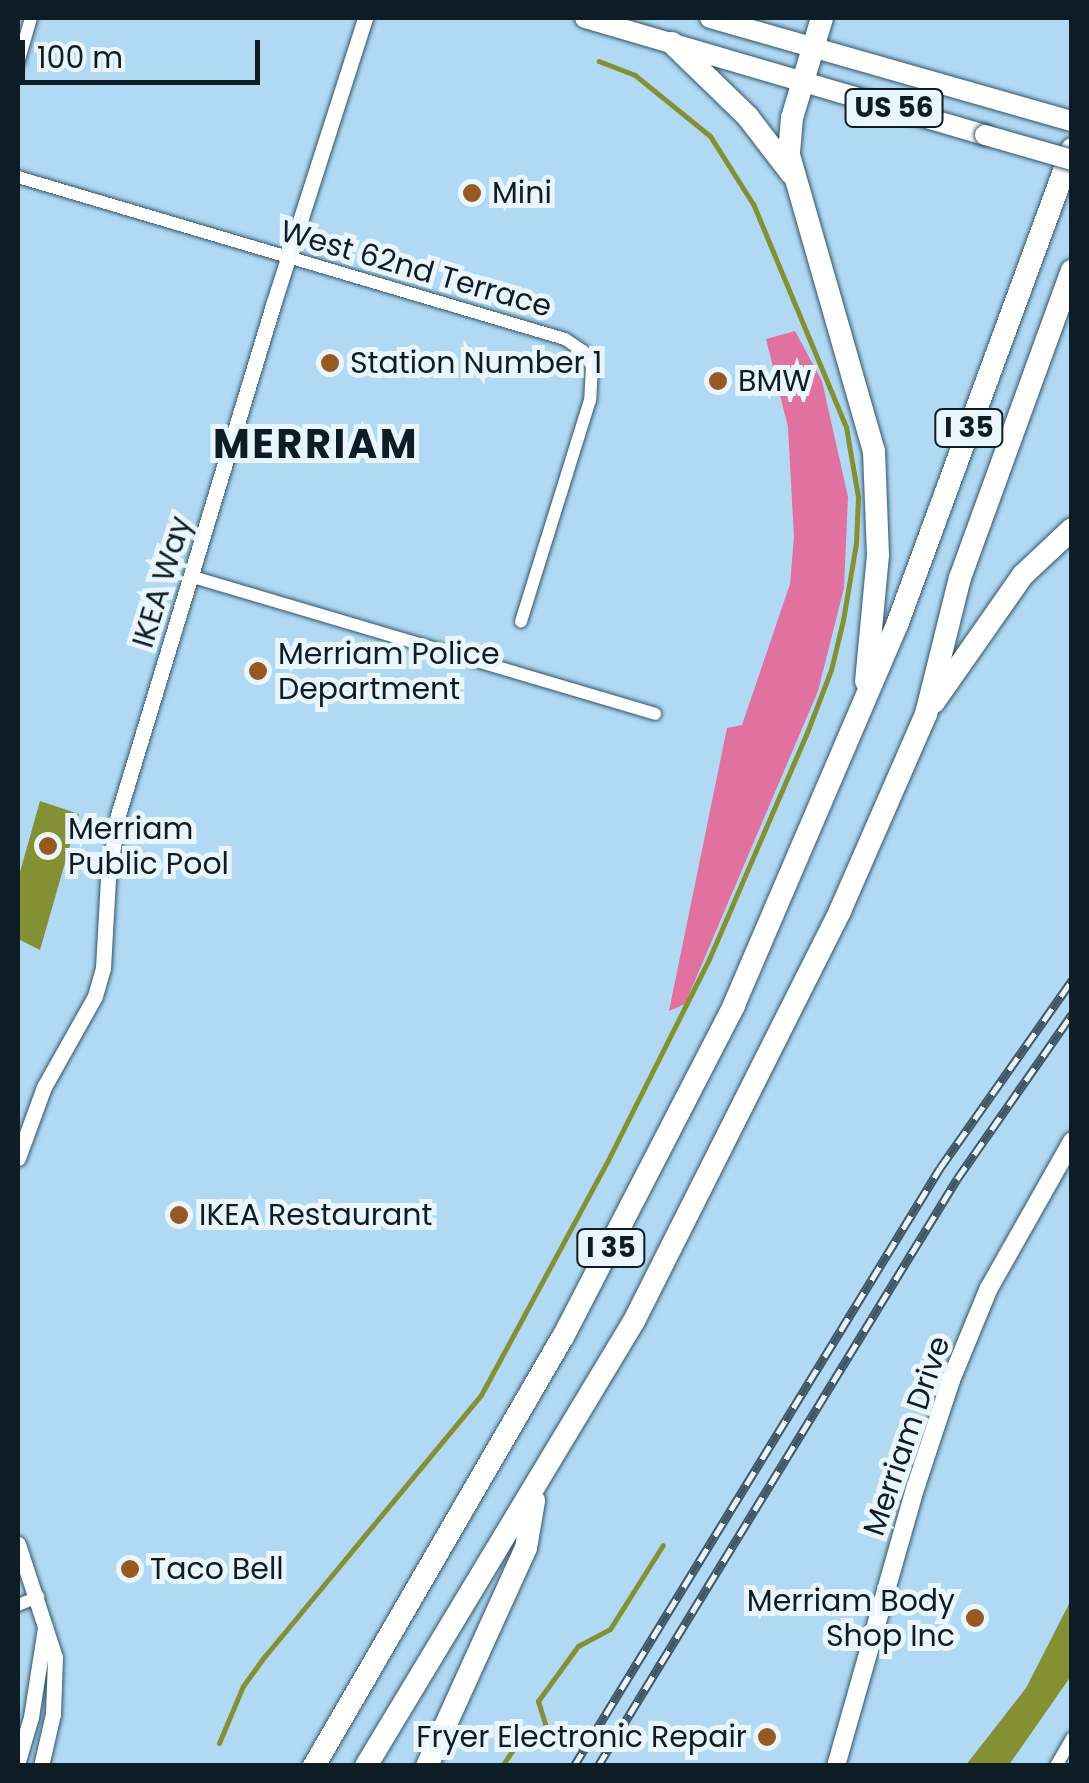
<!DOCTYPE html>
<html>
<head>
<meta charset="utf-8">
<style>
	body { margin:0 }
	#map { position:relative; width:1089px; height:1783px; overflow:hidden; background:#b1d9f3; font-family:Poppins,sans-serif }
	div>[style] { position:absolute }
	.forest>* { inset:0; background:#e1719e }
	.water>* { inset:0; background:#849034 }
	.stream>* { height:5px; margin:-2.5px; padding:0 2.5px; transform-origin:2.5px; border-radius:2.5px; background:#849034 }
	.roads { filter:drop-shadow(0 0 2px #30556b) drop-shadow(0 0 2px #30556b) }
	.minor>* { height:12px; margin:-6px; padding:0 6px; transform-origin:6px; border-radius:6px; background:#fff }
	.tertiary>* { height:15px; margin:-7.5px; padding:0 7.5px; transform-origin:7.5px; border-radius:7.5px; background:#fff }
	.secondary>* { height:18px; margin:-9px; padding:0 9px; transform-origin:9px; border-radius:9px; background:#fff }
	.trunk>* { height:20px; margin:-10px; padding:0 10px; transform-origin:10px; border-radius:10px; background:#fff }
	.motorway>* { height:22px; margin:-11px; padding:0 11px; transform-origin:11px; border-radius:11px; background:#fff }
	.rail>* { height:9px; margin-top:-4.5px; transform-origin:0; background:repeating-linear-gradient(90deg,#eaf6fe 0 15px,#405765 0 30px); box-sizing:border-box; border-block:2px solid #405765 }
	.bridges { filter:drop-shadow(0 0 2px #30556b) drop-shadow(0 0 2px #30556b) }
	.trunk-bridge>* { height:20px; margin:-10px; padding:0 10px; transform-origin:10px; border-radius:10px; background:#fff }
	.dots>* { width:28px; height:28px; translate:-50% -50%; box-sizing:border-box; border:5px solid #eaf6fe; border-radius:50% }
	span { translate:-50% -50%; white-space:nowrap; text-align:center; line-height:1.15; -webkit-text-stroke:10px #eaf6fe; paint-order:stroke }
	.shield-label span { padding:2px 8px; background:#eaf6fe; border:2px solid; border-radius:8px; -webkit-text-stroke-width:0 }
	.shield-label { font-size:28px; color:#0d1c25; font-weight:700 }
	.poi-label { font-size:30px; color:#0d1c25 }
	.left { translate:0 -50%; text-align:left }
	.right { translate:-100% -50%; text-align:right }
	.street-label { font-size:30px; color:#0d1c25 }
	.district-label { font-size:40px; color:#0d1c25; font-weight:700; letter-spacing:2.5px }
	.frame { position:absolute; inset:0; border:20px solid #0d1c25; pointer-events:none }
	.scale { position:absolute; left:20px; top:40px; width:240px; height:45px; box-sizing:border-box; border:5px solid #0d1c25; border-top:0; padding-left:12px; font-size:30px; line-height:35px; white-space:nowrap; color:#0d1c25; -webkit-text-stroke:8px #eaf6fe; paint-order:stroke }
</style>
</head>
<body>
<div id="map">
	<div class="forest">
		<i style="clip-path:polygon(795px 331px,822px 381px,848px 497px,844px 588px,818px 691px,685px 1004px,669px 1011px,727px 728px,742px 725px,790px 584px,794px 537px,788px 427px,766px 339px)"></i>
	</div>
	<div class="water">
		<i style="clip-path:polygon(40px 801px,79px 814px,40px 950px,18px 939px,18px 879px)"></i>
		<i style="clip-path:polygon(1071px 1600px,1071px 1676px,1009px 1765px,966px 1765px,1026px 1688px)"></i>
	</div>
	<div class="stream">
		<i style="left:219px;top:1743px;width:62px;rotate:-67.2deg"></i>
		<i style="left:243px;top:1686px;width:37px;rotate:-54deg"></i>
		<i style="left:265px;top:1656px;width:339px;rotate:-50.4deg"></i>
		<i style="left:481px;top:1395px;width:267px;rotate:-61.6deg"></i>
		<i style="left:608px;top:1160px;width:225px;rotate:-63.3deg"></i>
		<i style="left:709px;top:959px;width:244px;rotate:-66.6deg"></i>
		<i style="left:806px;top:735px;width:70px;rotate:-69deg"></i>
		<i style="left:831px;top:670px;width:51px;rotate:-76.5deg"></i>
		<i style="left:843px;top:620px;width:78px;rotate:-80.4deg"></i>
		<i style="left:856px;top:543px;width:46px;rotate:-87.5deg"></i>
		<i style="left:858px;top:497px;width:71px;rotate:-99.7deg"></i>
		<i style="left:846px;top:427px;width:242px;rotate:-112.6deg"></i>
		<i style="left:753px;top:204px;width:80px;rotate:-122.3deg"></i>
		<i style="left:710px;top:136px;width:97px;rotate:-140.9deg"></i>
		<i style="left:635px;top:75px;width:39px;rotate:-159deg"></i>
		<i style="left:497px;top:1746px;width:54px;rotate:-3.2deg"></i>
		<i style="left:551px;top:1743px;width:44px;rotate:-107.2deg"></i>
		<i style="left:538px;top:1701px;width:68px;rotate:-54deg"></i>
		<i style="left:578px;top:1646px;width:36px;rotate:-28deg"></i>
		<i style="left:610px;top:1629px;width:99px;rotate:-57.8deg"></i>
		<i style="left:502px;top:1766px;width:25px;rotate:-56deg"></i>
	</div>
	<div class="roads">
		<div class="minor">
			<i style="left:18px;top:63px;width:47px;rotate:-73.9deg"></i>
			<i style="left:18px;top:177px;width:570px;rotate:16.5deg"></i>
			<i style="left:565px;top:339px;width:22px;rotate:34deg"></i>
			<i style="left:583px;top:351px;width:17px;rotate:59deg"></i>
			<i style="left:592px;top:366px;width:34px;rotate:93deg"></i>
			<i style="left:590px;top:400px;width:232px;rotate:107.3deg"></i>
			<i style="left:193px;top:577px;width:482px;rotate:16.5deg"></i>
			<i style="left:18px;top:1605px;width:22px;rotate:-22deg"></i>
			<i style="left:1056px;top:1766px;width:32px;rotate:-60deg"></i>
		</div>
		<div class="tertiary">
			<i style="left:18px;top:1158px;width:76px;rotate:-69.9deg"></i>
			<i style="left:44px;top:1087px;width:104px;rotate:-60.7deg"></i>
			<i style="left:95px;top:996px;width:29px;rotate:-74deg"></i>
			<i style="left:103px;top:968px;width:89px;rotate:-86.8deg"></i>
			<i style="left:108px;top:879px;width:65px;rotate:-81.1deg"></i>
			<i style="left:118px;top:815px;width:533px;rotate:-73.09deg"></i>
			<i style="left:273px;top:305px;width:301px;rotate:-72.2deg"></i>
			<i style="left:18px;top:1544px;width:119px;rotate:71.9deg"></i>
			<i style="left:55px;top:1657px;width:57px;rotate:92deg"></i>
			<i style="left:53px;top:1714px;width:53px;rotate:103deg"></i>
			<i style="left:18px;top:1761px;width:46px;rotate:-73.5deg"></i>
			<i style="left:31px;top:1717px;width:90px;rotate:-81.1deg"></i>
		</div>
		<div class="secondary">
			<i style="left:836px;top:1766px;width:291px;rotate:-74.1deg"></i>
			<i style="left:916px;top:1486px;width:112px;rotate:-71.7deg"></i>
			<i style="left:951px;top:1380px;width:100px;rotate:-67.6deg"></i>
			<i style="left:989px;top:1288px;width:169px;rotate:-60.5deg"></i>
		</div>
		<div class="trunk">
			<i style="left:585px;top:18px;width:417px;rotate:16.3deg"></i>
			<i style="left:710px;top:18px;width:376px;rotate:15.9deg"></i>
		</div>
		<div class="motorway">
			<i style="left:822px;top:18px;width:104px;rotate:106.7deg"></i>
			<i style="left:792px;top:118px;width:37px;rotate:95deg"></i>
			<i style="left:789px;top:155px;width:308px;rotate:74deg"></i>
			<i style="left:874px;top:451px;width:104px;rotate:87.8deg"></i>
			<i style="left:878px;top:555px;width:127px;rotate:95.4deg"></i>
			<i style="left:672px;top:43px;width:106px;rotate:44.2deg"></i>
			<i style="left:748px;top:117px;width:71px;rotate:52.5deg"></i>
			<i style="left:934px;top:702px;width:155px;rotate:-55deg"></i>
			<i style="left:1023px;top:575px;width:67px;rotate:-43.2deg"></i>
			<i style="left:314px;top:1766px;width:496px;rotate:-59.9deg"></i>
			<i style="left:563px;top:1337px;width:373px;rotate:-62.7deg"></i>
			<i style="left:734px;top:1005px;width:413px;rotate:-66.8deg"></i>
			<i style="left:897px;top:625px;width:507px;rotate:-69.81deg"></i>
			<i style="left:366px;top:1766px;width:519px;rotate:-58.94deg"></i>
			<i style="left:634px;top:1321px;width:459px;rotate:-63.3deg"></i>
			<i style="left:840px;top:911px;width:215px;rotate:-66.4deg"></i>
			<i style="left:926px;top:714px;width:140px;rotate:-76deg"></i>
			<i style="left:960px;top:578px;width:327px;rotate:-70deg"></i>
			<i style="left:427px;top:1766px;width:239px;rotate:-65.6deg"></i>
			<i style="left:526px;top:1548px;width:48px;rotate:-80.3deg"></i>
		</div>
	</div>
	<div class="rail">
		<i style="left:574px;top:1766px;width:701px;rotate:-58.53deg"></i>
		<i style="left:940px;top:1168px;width:230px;rotate:-54.9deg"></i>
		<i style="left:598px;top:1766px;width:688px;rotate:-58.55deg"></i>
		<i style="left:957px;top:1179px;width:201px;rotate:-55.1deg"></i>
	</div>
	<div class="bridges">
		<div class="trunk-bridge">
			<i style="left:985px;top:135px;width:91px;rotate:16deg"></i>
		</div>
	</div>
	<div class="dots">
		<i style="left:472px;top:193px;background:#985822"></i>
		<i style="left:330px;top:363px;background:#985822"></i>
		<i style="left:718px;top:381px;background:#985822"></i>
		<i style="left:258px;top:671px;background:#985822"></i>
		<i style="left:48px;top:846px;background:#985822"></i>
		<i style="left:179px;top:1215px;background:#985822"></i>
		<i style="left:130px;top:1569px;background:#985822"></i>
		<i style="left:975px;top:1618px;background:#985822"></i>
		<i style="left:767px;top:1737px;background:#985822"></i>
	</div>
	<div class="shield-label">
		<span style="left:894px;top:108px">US 56</span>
		<span style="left:969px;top:428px">I 35</span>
		<span style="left:611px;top:1248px">I 35</span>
	</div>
	<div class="poi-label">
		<span class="left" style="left:492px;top:193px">Mini</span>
		<span class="left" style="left:350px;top:363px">Station Number 1</span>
		<span class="left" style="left:738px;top:381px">BMW</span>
		<span class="left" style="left:278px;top:671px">Merriam Police<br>Department</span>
		<span class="left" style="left:68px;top:846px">Merriam<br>Public Pool</span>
		<span class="left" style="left:199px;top:1215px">IKEA Restaurant</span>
		<span class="left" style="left:150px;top:1569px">Taco Bell</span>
		<span class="right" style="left:955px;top:1618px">Merriam Body<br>Shop Inc</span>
		<span class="right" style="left:747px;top:1737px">Fryer Electronic Repair</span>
	</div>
	<div class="street-label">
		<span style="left:416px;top:269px;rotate:16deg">West 62nd Terrace</span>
		<span style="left:162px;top:582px;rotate:-73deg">IKEA Way</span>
		<span style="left:907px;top:1436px;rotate:-71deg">Merriam Drive</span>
	</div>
	<div class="district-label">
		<span style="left:316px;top:444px">MERRIAM</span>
	</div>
	<div class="frame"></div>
	<div class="scale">100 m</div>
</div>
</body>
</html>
